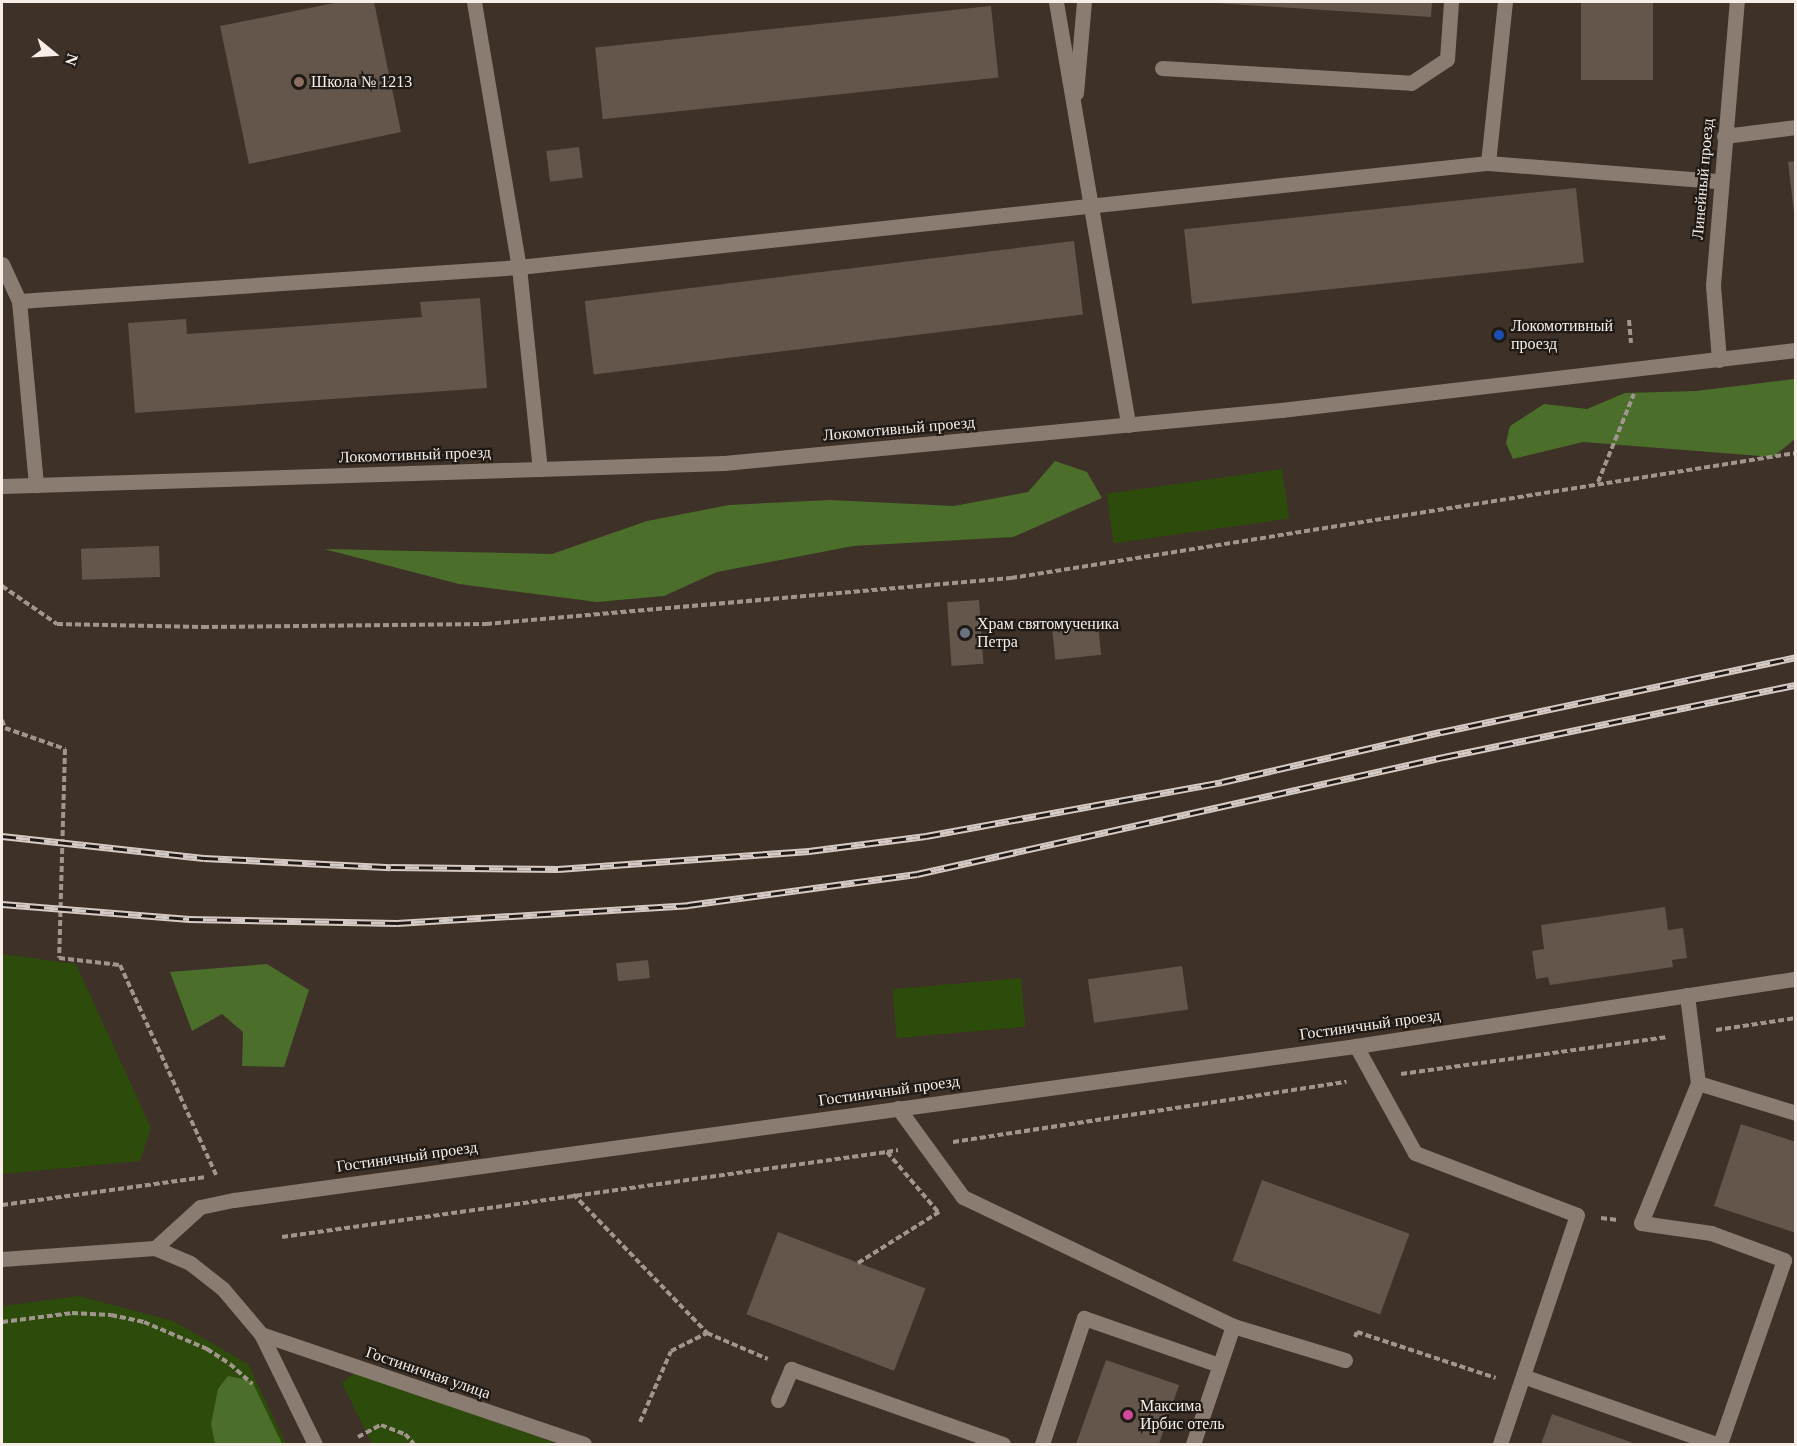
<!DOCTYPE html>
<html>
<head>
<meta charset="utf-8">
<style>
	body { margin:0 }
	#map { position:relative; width:1797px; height:1446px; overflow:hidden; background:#3e3127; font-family:"Times New Roman",serif }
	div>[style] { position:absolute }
	.green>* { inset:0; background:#2d4c0c; transform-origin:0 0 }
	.forest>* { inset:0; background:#4b6e2a }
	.building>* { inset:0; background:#64564b; transform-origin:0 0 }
	.path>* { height:4px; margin-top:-2px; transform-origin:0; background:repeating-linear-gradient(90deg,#a1968e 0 6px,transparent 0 9px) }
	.service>* { height:15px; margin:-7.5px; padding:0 7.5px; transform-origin:7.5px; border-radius:7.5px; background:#8b7c71 }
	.minor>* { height:15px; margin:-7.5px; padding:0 7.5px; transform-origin:7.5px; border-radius:7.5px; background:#8b7c71 }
	.tertiary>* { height:15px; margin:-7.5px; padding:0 7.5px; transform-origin:7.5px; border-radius:7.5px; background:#8b7c71 }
	.rail>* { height:7px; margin-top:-3.5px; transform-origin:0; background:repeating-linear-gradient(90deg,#201a16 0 14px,#d5cbc4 0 28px); box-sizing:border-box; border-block:2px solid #d5cbc4 }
	.dots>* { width:16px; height:16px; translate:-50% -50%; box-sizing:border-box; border:3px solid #201a16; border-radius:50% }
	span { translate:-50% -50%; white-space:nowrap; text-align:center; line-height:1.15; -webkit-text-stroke:4.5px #201a16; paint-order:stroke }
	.poi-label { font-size:16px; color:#f7eee8 }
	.left { translate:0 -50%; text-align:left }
	.street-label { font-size:16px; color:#f7eee8 }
	.frame { position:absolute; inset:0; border:3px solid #f7eee8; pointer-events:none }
	.north { position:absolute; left:24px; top:24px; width:60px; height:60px; -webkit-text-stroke:4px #201a16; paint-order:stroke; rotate:108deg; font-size:16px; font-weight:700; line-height:24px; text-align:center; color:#f7eee8 }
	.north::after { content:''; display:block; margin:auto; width:21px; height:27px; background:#f7eee8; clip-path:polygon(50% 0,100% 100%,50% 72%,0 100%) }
</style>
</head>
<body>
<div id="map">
	<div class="green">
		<i style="left:1282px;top:469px;width:50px;height:177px;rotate:82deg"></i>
		<i style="clip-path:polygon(2px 954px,76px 964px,151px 1128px,140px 1161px,2px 1174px)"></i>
		<i style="left:1021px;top:978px;width:49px;height:129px;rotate:85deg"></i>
		<i style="clip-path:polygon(79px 1296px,173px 1321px,248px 1364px,286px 1444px,2px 1444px,2px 1306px)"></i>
		<i style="clip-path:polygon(355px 1373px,558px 1444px,372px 1444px,342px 1383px)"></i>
	</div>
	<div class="forest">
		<i style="clip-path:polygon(1795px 379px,1795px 439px,1773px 457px,1583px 442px,1513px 459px,1506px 443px,1510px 426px,1544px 404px,1587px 409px,1625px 393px,1696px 391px)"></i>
		<i style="clip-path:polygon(1055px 461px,1087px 472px,1102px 498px,1013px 537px,853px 546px,717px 572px,664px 596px,597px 602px,459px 584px,324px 549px,552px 554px,647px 521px,729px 505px,830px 500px,954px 506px,1028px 492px)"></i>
		<i style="clip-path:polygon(267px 964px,309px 990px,284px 1067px,242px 1066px,243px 1032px,222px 1014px,192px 1031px,170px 972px)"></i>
		<i style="clip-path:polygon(228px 1376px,252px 1381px,282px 1444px,215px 1444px,211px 1424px,218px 1389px)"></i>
	</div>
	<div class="building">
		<i style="clip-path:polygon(339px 2px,374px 2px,401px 132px,249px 164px,220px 26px)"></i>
		<i style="clip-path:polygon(1201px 2px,1432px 2px,1431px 17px)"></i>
		<i style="left:1581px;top:2px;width:72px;height:78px"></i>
		<i style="left:991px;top:6px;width:72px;height:398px;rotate:84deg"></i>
		<i style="left:579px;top:147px;width:31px;height:33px;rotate:83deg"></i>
		<i style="clip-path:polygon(1796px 161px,1796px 212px,1794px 212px,1788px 162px)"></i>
		<i style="left:1576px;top:188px;width:75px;height:394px;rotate:84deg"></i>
		<i style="left:1074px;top:241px;width:74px;height:493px;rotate:83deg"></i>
		<i style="clip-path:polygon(480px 298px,487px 388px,135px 413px,128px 323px,186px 319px,187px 334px,303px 326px,422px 317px,420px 302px)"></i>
		<i style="left:159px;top:546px;width:31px;height:78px;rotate:88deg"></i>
		<i style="left:979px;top:600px;width:64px;height:32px;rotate:86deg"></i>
		<i style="left:1098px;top:625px;width:30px;height:46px;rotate:84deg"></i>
		<i style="clip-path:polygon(1665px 907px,1668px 930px,1683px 928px,1687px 958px,1672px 960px,1673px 967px,1550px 985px,1548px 977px,1536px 979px,1532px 951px,1544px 949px,1541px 925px)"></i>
		<i style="left:648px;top:960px;width:18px;height:32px;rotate:84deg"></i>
		<i style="left:1182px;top:966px;width:44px;height:95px;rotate:82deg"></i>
		<i style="clip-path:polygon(1741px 1124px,1796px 1142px,1796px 1233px,1714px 1206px)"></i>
		<i style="left:1262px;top:1180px;width:157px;height:86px;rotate:20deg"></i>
		<i style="left:778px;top:1232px;width:158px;height:88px;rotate:21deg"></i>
		<i style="clip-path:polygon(1106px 1360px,1179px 1385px,1159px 1444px,1076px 1444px)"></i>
		<i style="clip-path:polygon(1552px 1414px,1636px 1444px,1541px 1444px)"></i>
	</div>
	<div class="path">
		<i style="left:1629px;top:320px;width:23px;rotate:85deg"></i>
		<i style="left:1598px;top:482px;width:95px;rotate:-67.8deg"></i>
		<i style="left:2px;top:586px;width:67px;rotate:34.6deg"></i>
		<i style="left:57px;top:624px;width:146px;rotate:1.2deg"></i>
		<i style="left:203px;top:627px;width:283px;rotate:-0.6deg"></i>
		<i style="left:486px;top:624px;width:527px;rotate:-5.01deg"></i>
		<i style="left:1011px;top:578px;width:795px;rotate:-9.05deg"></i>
		<i style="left:2px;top:720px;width:9px;rotate:69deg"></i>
		<i style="left:5px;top:728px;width:64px;rotate:19.3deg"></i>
		<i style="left:65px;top:749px;width:209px;rotate:91.6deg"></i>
		<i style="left:59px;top:958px;width:61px;rotate:6.5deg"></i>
		<i style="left:120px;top:965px;width:231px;rotate:65.4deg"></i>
		<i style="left:1716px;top:1030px;width:81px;rotate:-8.5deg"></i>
		<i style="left:1401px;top:1074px;width:269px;rotate:-7.9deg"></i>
		<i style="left:953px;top:1142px;width:398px;rotate:-8.7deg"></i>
		<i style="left:887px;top:1152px;width:11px;rotate:-10deg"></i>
		<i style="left:573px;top:1194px;width:193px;rotate:46deg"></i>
		<i style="left:707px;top:1333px;width:66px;rotate:23.1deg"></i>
		<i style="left:2px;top:1205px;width:206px;rotate:-7.8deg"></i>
		<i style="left:1601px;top:1218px;width:17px;rotate:7deg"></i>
		<i style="left:282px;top:1237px;width:611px;rotate:-8deg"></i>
		<i style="left:887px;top:1152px;width:79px;rotate:49.6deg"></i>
		<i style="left:858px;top:1263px;width:96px;rotate:-32.2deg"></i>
		<i style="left:2px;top:1322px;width:71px;rotate:-7.3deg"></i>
		<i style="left:72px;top:1313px;width:39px;rotate:3deg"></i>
		<i style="left:111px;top:1315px;width:34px;rotate:12deg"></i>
		<i style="left:144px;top:1322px;width:69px;rotate:23.2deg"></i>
		<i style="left:207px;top:1349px;width:27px;rotate:33deg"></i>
		<i style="left:230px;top:1364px;width:30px;rotate:42deg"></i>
		<i style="left:1355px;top:1337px;width:5px;rotate:-68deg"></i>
		<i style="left:1357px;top:1332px;width:146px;rotate:18.3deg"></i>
		<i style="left:640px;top:1422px;width:77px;rotate:-66.4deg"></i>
		<i style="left:671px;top:1351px;width:40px;rotate:-26.6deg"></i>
		<i style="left:358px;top:1437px;width:26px;rotate:-28deg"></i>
		<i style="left:381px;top:1425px;width:26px;rotate:21deg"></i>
		<i style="left:405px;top:1434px;width:13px;rotate:48deg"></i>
	</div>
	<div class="service">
		<i style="left:474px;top:2px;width:269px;rotate:80.4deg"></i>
		<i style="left:519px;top:267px;width:203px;rotate:84.1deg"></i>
		<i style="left:1056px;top:2px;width:429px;rotate:80.3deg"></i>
		<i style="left:1162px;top:68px;width:249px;rotate:3.4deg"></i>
		<i style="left:1411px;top:83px;width:43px;rotate:-33.7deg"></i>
		<i style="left:1447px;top:59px;width:57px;rotate:-86deg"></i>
		<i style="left:1076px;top:93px;width:91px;rotate:-85deg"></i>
		<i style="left:1724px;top:136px;width:73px;rotate:-7.1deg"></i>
		<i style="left:1488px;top:163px;width:162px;rotate:-84deg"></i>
		<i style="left:2px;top:264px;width:41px;rotate:65.3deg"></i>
		<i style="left:19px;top:301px;width:501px;rotate:-3.89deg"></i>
		<i style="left:519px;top:267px;width:975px;rotate:-6.13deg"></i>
		<i style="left:1488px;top:163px;width:232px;rotate:4.5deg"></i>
		<i style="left:19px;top:301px;width:185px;rotate:84.7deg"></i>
		<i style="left:1687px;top:995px;width:89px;rotate:82.9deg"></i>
		<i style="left:1698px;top:1083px;width:151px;rotate:112.2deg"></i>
		<i style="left:1641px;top:1223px;width:71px;rotate:8.1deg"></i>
		<i style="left:1711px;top:1233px;width:78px;rotate:20.3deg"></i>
		<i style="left:1784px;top:1260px;width:195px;rotate:109.2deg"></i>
		<i style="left:1356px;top:1046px;width:122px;rotate:61.1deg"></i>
		<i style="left:1415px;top:1153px;width:173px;rotate:20.9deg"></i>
		<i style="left:1577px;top:1215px;width:242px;rotate:108.6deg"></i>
		<i style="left:1698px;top:1083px;width:102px;rotate:17deg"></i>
		<i style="left:898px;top:1108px;width:110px;rotate:53.9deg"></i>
		<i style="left:963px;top:1197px;width:299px;rotate:25.5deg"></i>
		<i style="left:1523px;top:1376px;width:205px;rotate:19.4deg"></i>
		<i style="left:778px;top:1400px;width:34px;rotate:-67deg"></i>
		<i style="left:791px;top:1369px;width:225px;rotate:19.5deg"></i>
		<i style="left:1042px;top:1444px;width:133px;rotate:-71.6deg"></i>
		<i style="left:1084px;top:1318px;width:143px;rotate:19.2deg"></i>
		<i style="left:1193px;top:1444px;width:125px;rotate:-71.3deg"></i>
		<i style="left:1233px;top:1326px;width:117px;rotate:16.9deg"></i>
	</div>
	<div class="minor">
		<i style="left:1719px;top:360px;width:75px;rotate:-94.6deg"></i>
		<i style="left:1713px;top:285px;width:284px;rotate:-85.2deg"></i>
		<i style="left:155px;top:1248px;width:61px;rotate:-42.3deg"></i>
		<i style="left:200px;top:1207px;width:35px;rotate:-12deg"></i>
		<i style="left:234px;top:1200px;width:1133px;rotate:-7.82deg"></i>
		<i style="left:1356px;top:1046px;width:445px;rotate:-8.7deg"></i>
	</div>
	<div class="tertiary">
		<i style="left:2px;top:486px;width:722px;rotate:-1.82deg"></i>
		<i style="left:724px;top:463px;width:560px;rotate:-5.44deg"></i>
		<i style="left:1281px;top:410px;width:518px;rotate:-6.65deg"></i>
		<i style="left:2px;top:1259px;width:153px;rotate:-4.1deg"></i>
		<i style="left:155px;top:1248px;width:38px;rotate:23deg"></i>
		<i style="left:190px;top:1263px;width:42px;rotate:38.2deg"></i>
		<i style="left:223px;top:1289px;width:59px;rotate:49.8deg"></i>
		<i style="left:261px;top:1334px;width:123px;rotate:63.9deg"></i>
		<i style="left:261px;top:1334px;width:341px;rotate:18.8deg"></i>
	</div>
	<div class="rail">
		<i style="left:2px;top:836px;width:203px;rotate:6.2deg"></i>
		<i style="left:204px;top:858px;width:187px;rotate:2.8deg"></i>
		<i style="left:391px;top:867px;width:167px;rotate:0.7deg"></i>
		<i style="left:558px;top:869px;width:252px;rotate:-4.1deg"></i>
		<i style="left:809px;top:851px;width:118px;rotate:-7.3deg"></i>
		<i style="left:926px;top:836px;width:301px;rotate:-10.3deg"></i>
		<i style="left:1222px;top:782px;width:225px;rotate:-12.9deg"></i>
		<i style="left:1441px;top:732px;width:363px;rotate:-11.9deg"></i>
		<i style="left:2px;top:904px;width:188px;rotate:4.6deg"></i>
		<i style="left:189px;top:919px;width:208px;rotate:1.1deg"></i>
		<i style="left:397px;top:923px;width:292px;rotate:-3.5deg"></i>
		<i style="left:688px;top:905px;width:231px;rotate:-7.7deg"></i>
		<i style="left:917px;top:874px;width:540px;rotate:-12.52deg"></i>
		<i style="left:1444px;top:757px;width:359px;rotate:-11.6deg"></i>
	</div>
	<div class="dots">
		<i style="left:299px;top:82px;background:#8d6e63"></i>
		<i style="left:1499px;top:335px;background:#1a4fb4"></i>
		<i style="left:965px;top:633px;background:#6b7280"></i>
		<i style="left:1128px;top:1415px;background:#d1479c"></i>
	</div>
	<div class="poi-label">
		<span class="left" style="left:311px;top:82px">Школа № 1213</span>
		<span class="left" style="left:1511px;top:335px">Локомотивный<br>проезд</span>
		<span class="left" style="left:977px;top:633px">Храм святомученика<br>Петра</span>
		<span class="left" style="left:1140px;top:1415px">Максима<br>Ирбис отель</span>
	</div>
	<div class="street-label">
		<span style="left:1703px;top:179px;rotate:-85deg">Линейный проезд</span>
		<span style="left:899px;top:429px;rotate:-5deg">Локомотивный проезд</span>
		<span style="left:415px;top:455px;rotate:-2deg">Локомотивный проезд</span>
		<span style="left:1370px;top:1025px;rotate:-8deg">Гостиничный проезд</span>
		<span style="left:889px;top:1091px;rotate:-8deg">Гостиничный проезд</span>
		<span style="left:407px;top:1157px;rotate:-8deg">Гостиничный проезд</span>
		<span style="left:428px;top:1373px;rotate:19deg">Гостиничная улица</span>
	</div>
	<div class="frame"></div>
	<div class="north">N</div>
</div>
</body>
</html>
